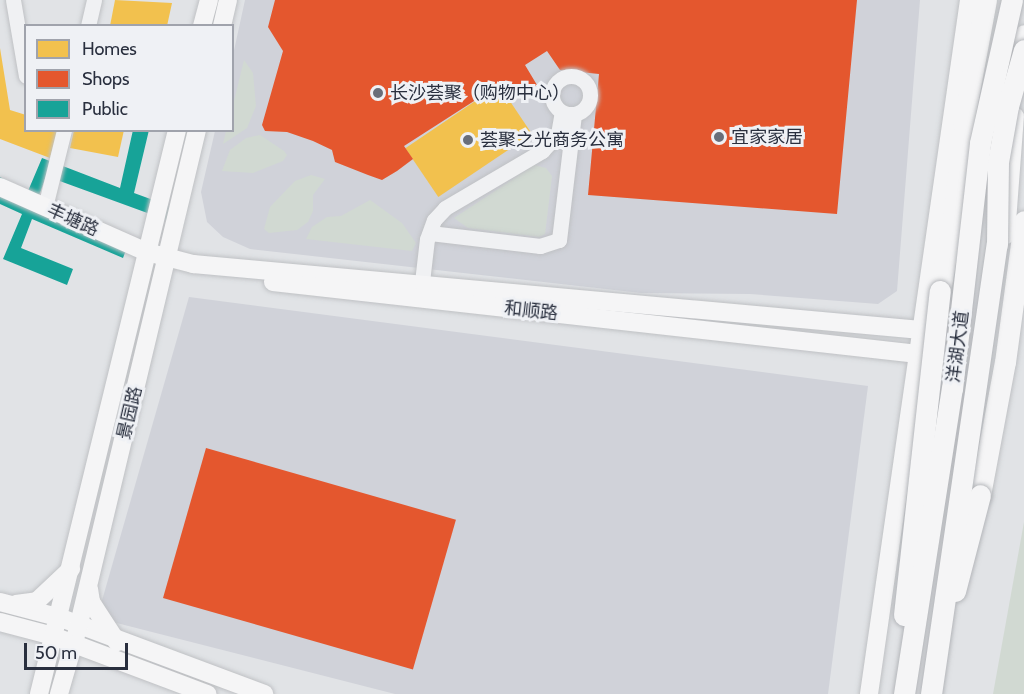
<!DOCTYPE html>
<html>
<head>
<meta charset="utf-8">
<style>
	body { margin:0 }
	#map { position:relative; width:1024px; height:694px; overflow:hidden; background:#e1e3e6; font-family:Cabin,"Noto Sans SC",sans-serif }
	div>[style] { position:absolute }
	.built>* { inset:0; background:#d0d2d9 }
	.green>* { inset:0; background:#d1d9d2 }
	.homes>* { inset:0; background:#f2c14e; transform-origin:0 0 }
	.shops>* { inset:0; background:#e4572e; transform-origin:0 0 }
	.public>* { inset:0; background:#17a398 }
	.roads { filter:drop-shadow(0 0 2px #bfc1c4) drop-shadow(0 0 2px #bfc1c4) }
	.minor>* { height:15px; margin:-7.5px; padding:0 7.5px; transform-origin:7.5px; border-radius:7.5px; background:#f0f1f3 }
	.minor>.ring { margin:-7.5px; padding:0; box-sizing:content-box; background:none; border:15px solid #f0f1f3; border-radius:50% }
	.major>* { height:18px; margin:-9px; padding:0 9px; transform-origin:9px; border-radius:9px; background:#f5f5f6 }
	.highway>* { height:21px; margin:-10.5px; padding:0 10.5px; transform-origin:10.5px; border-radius:10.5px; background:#f5f5f6 }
	.bridges { filter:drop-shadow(0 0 2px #b4b6ba) drop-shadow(0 0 2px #b4b6ba) }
	.highway-bridge>* { height:21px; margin:-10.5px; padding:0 10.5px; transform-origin:10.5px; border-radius:10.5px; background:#f5f5f6 }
	.dots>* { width:16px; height:16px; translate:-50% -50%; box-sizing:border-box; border:3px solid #eff1f5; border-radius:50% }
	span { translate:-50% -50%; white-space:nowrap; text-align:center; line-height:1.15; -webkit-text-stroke:6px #eff1f5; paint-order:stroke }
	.poi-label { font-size:18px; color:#292f3e }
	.left { translate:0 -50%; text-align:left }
	.street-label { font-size:18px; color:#292f3e }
	.legend { position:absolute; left:24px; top:24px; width:210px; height:108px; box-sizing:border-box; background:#eff1f5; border:2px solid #a0a3ac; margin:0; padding:8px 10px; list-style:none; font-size:18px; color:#292f3e }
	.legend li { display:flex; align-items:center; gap:12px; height:30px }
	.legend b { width:30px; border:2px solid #a0a3ac }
	.scale { position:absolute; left:24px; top:643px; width:104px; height:27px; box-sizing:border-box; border:3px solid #292f3e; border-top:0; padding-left:8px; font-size:18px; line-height:21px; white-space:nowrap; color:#292f3e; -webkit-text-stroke:4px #eff1f5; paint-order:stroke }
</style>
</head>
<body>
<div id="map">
	<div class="built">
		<i style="clip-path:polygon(245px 0,920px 0,897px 291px,878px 304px,750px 294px,641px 293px,250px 249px,223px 237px,207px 222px,201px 192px,215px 131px,232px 130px,233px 55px)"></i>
		<i style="clip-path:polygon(189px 297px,868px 386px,828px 694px,395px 694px,97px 618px)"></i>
	</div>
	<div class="green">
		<i style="clip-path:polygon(244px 60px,253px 73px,256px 106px,247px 128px,223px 144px,226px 131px,232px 130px,233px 105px)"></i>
		<i style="clip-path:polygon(260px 135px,284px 151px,287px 155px,283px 161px,253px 173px,222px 171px,230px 150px,246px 138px)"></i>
		<i style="clip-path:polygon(534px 165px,546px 168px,552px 176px,545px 234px,539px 237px,468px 228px,454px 218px)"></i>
		<i style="clip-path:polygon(311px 175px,325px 179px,313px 195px,313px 211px,308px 222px,297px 230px,269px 233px,264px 229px,270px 207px,295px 181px)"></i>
		<i style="clip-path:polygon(370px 200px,402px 223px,416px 243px,412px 251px,306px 239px,312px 227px,327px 217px,341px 216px)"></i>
		<i style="clip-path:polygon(1024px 522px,1024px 694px,993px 694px)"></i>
	</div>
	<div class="homes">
		<i style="clip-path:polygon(115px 0,172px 3px,167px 26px,110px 26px)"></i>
		<i style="clip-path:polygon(0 48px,10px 110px,26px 115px,26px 130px,58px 130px,50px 158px,0 139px)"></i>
		<i style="left:499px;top:85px;width:59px;height:113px;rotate:56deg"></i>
		<i style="clip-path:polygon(74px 130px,124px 130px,118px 157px,70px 148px)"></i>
	</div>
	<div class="shops">
		<i style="clip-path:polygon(275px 0,857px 0,837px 214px,588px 195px,599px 74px,560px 70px,547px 51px,525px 65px,537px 85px,510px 101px,499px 85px,404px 146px,413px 159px,397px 171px,382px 180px,368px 175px,335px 162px,332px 150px,313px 141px,287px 132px,265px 131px,262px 125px,283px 51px,268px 27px)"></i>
		<i style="left:206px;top:448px;width:260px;height:156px;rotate:16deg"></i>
	</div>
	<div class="public">
		<i style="clip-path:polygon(133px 130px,149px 130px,134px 193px,186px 212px,183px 226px,46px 176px,39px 196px,131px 237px,123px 258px,32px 219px,21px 248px,73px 269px,67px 285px,3px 259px,22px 214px,0 204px,0 177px,28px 191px,42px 158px,120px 188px)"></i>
	</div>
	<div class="roads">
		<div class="minor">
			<i style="left:13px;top:0;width:77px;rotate:80.3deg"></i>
			<i style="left:88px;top:26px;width:27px;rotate:-77deg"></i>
			<i class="ring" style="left:552px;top:76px;width:23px;height:23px"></i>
			<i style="left:45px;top:207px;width:79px;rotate:-76.1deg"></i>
			<i style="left:430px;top:233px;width:111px;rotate:6.7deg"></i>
			<i style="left:540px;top:246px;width:20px;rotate:-18deg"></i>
			<i style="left:559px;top:240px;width:127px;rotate:-83.2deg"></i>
			<i style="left:422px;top:282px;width:43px;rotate:-83.4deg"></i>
			<i style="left:427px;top:239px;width:20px;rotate:-70deg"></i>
			<i style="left:434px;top:220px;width:16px;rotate:-47deg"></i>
			<i style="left:445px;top:208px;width:113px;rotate:-30.4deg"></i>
			<i style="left:542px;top:151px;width:23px;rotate:-47deg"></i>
			<i style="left:558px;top:134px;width:22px;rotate:-80deg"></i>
		</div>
		<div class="major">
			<i style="left:202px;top:26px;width:27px;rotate:-75deg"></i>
			<i style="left:222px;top:26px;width:27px;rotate:-77deg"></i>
			<i style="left:1021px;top:65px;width:31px;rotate:-84deg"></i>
			<i style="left:0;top:187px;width:161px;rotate:23.9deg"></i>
			<i style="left:147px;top:252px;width:48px;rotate:14.6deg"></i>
			<i style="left:193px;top:264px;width:731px;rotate:5.18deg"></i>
			<i style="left:1006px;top:235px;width:119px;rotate:-85.7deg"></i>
			<i style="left:273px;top:282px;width:649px;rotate:6.37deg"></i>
			<i style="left:89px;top:589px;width:13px;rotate:81deg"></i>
			<i style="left:91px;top:602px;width:48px;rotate:57deg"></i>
			<i style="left:0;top:602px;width:63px;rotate:14.7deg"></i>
			<i style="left:61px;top:618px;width:217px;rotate:20.5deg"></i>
			<i style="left:16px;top:604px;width:21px;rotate:-8deg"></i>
			<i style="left:37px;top:601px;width:47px;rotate:-43.3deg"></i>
			<i style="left:0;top:622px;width:55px;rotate:14.8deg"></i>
			<i style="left:53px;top:636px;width:165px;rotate:20.6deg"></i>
			<i style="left:39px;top:694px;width:581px;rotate:-76.25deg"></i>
			<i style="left:59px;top:694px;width:69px;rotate:-73.9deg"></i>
			<i style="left:78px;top:628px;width:512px;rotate:-76.56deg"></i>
			<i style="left:869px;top:694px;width:701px;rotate:-81.8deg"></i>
		</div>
		<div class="highway">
			<i style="left:940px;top:291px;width:87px;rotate:-80.1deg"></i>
			<i style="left:955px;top:205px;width:81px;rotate:-84.4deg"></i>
			<i style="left:963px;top:124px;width:126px;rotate:-79.5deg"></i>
			<i style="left:980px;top:495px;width:135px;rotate:-79.4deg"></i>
			<i style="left:1005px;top:362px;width:142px;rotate:-82.3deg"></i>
		</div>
	</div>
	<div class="bridges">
		<div class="highway-bridge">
			<i style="left:955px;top:591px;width:99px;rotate:-75.4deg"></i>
			<i style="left:904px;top:615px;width:326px;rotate:-83.7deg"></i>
			<i style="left:904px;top:694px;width:309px;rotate:-81.1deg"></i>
			<i style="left:952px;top:389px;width:248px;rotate:-83.5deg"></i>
			<i style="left:980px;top:143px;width:147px;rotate:-77.4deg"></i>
			<i style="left:931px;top:694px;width:455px;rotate:-81.7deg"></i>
			<i style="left:997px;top:244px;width:82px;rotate:-89.3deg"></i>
			<i style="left:998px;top:162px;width:57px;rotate:-79.9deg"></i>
			<i style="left:1008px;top:106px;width:58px;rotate:-74.1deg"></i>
		</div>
	</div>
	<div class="dots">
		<i style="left:378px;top:93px;background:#696e79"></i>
		<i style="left:719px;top:137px;background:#696e79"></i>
		<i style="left:468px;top:140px;background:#696e79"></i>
	</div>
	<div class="poi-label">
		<span class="left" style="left:390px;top:93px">长沙荟聚（购物中心）</span>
		<span class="left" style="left:731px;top:137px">宜家家居</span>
		<span class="left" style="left:480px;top:140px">荟聚之光商务公寓</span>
	</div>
	<div class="street-label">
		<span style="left:73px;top:220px;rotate:24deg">丰塘路</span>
		<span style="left:531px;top:311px;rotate:6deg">和顺路</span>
		<span style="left:958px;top:347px;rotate:-83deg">洋湖大道</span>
		<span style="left:130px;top:413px;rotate:-77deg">景园路</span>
	</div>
	<ul class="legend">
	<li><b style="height:16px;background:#f2c14e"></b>Homes</li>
	<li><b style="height:16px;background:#e4572e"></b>Shops</li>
	<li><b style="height:16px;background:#17a398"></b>Public</li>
	</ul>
	<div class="scale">50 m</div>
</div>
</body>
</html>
